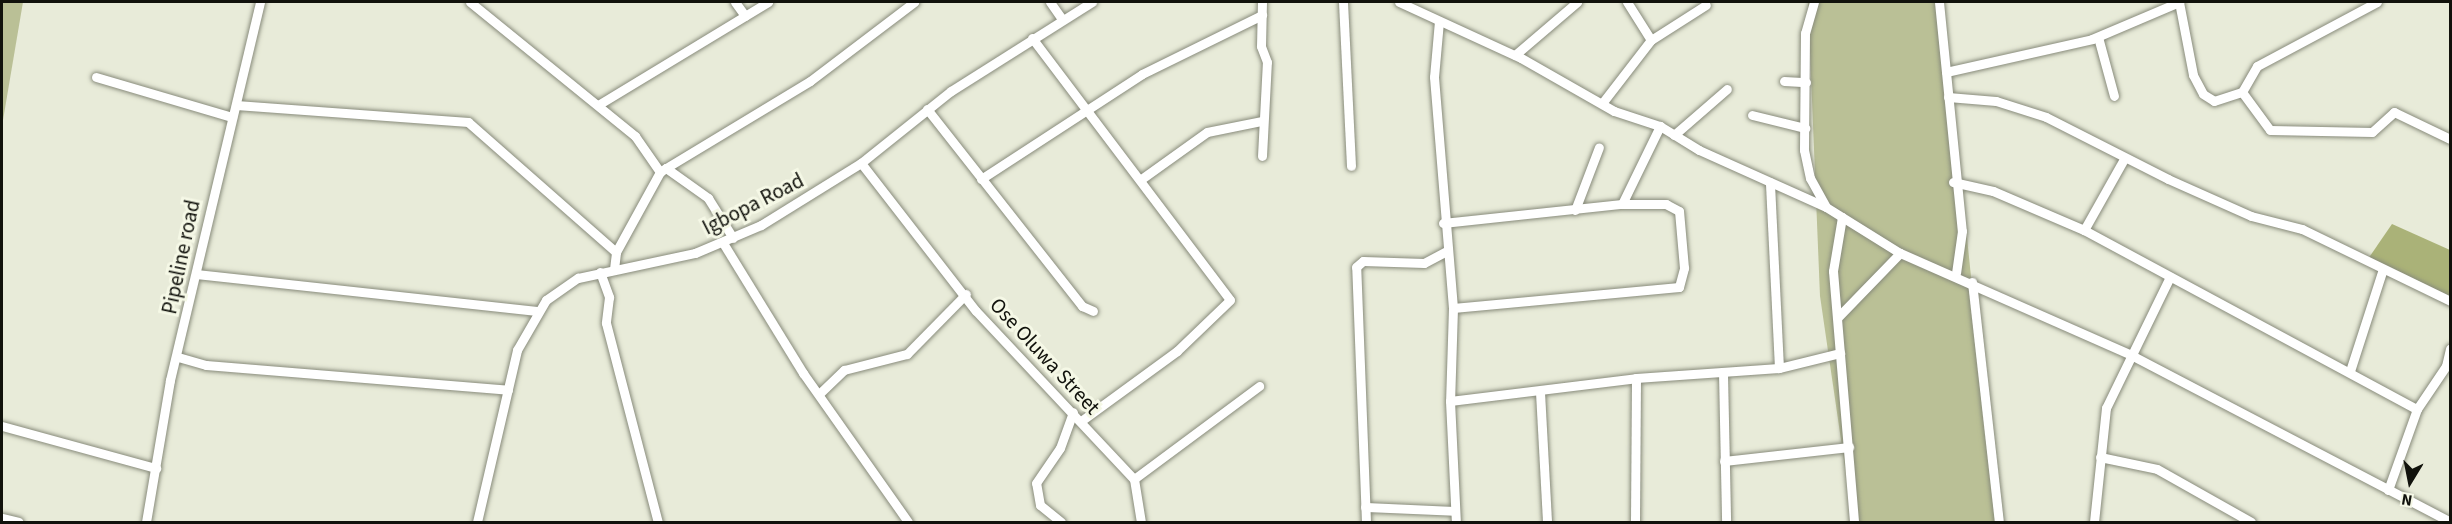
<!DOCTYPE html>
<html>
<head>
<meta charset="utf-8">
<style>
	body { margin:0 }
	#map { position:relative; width:2452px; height:524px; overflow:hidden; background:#e8ebd9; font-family:"Source Sans 3",sans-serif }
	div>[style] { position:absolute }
	.green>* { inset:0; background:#bac096 }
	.forest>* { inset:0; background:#aab278 }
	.roads { filter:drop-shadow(0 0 2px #888b7b) drop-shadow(0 0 2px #888b7b) }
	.minor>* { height:9px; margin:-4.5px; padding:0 4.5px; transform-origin:4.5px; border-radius:4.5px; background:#fff }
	span { translate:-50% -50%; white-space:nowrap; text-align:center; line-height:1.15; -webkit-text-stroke:6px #f5f8e6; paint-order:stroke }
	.street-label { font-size:21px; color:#11120c }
	.frame { position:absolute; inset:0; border:3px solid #11120c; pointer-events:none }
	.north { position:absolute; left:2380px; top:452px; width:60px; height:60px; -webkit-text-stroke:4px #f5f8e6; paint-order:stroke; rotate:190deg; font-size:16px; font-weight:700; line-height:24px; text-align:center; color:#11120c }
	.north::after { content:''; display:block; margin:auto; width:21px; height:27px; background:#11120c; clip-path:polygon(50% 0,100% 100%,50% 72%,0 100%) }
</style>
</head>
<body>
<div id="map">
	<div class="green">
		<i style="clip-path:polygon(2px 2px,23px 2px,2px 126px)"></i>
		<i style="clip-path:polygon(1808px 2px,1943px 2px,1996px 522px,1853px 522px,1820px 296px)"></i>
	</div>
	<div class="forest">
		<i style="clip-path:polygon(2392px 224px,2450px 250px,2450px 299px,2368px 259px)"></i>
	</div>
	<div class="roads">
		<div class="minor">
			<i style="left:470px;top:2px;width:213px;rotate:39.1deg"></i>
			<i style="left:635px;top:136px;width:44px;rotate:55.2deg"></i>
			<i style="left:660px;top:172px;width:7px;rotate:-34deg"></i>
			<i style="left:666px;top:168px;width:52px;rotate:35.5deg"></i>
			<i style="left:708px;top:198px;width:47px;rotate:58deg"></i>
			<i style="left:735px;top:2px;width:17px;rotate:54deg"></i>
			<i style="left:1050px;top:2px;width:21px;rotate:55deg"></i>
			<i style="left:1343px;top:2px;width:164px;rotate:87.2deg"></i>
			<i style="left:1399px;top:2px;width:134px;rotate:24.7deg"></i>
			<i style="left:1521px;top:58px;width:107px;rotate:29.7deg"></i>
			<i style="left:1614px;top:111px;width:48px;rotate:18.1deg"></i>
			<i style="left:1660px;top:126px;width:46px;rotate:31.6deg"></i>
			<i style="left:1699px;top:150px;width:139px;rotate:24.2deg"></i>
			<i style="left:1826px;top:207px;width:87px;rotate:31.9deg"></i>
			<i style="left:1900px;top:253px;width:255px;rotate:23.8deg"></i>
			<i style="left:2133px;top:356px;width:358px;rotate:27.6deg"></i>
			<i style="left:1814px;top:2px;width:32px;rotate:106deg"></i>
			<i style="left:1805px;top:33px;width:117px;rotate:90.5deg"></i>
			<i style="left:1804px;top:150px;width:29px;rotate:78deg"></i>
			<i style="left:1810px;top:178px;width:33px;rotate:61deg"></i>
			<i style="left:1939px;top:2px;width:230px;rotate:84.3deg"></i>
			<i style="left:1962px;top:231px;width:42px;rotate:98.1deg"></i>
			<i style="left:2179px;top:2px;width:74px;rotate:79.1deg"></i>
			<i style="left:2193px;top:75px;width:21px;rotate:62deg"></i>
			<i style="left:2203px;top:94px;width:13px;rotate:32deg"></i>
			<i style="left:2214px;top:101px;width:29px;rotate:-18deg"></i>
			<i style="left:2242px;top:92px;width:30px;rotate:-60deg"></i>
			<i style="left:2257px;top:66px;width:136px;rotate:-28.1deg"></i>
			<i style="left:1439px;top:21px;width:56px;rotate:95.1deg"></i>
			<i style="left:1434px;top:77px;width:232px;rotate:85.3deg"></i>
			<i style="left:1453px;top:308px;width:93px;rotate:91.8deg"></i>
			<i style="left:1450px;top:401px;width:121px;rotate:87.2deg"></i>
			<i style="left:2098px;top:37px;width:61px;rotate:74.8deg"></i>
			<i style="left:1032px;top:38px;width:328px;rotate:52.9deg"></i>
			<i style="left:1230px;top:300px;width:74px;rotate:136.1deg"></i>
			<i style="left:1177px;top:351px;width:119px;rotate:143.9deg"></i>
			<i style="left:1651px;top:40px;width:65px;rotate:-32.5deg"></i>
			<i style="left:1515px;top:55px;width:82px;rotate:-40.5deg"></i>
			<i style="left:1946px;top:72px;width:150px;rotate:-12.7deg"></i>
			<i style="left:2092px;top:39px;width:95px;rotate:-23deg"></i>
			<i style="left:96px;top:77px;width:142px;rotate:16.4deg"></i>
			<i style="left:1784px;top:81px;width:22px;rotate:3deg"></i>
			<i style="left:2242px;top:92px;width:47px;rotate:53.6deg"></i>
			<i style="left:2270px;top:130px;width:102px;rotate:1.1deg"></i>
			<i style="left:2372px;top:132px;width:30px;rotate:-42deg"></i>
			<i style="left:2394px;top:112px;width:62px;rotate:25.7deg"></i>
			<i style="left:1948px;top:97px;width:48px;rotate:4.8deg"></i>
			<i style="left:1996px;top:101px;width:52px;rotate:17.7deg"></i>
			<i style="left:2046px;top:117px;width:137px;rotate:26.9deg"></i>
			<i style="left:2168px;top:179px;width:91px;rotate:24deg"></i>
			<i style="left:2251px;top:216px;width:53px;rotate:14.3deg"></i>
			<i style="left:2302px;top:229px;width:165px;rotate:25.9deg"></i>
			<i style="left:1603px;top:102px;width:78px;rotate:-52.3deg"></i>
			<i style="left:1651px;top:40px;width:45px;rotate:-122.3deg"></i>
			<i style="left:236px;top:105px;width:233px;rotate:4.2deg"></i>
			<i style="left:468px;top:122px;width:197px;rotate:41.3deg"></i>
			<i style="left:598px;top:105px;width:199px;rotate:-31.2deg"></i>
			<i style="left:927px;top:109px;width:251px;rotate:51.8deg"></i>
			<i style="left:1082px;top:306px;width:12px;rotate:24deg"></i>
			<i style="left:1752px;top:115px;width:55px;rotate:13.8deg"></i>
			<i style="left:1674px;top:135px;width:70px;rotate:-41deg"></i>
			<i style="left:1262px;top:156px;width:94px;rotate:-87deg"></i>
			<i style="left:1267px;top:62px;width:17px;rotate:-111deg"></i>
			<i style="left:1261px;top:46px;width:44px;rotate:-88.7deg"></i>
			<i style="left:861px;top:163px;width:187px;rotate:52.2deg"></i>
			<i style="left:976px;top:311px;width:231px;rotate:46.8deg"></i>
			<i style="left:1134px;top:479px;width:44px;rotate:80.8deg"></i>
			<i style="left:666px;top:168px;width:168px;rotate:-31.1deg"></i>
			<i style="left:810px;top:81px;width:131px;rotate:-37.2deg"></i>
			<i style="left:981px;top:179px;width:192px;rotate:-33.1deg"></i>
			<i style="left:1142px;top:74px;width:134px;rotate:-26.2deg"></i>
			<i style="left:1140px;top:180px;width:82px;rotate:-35.6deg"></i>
			<i style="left:1207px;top:132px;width:55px;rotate:-11.5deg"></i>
			<i style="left:1953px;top:182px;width:41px;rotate:12.7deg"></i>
			<i style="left:1993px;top:191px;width:99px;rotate:23.2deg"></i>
			<i style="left:2084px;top:230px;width:378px;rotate:28.3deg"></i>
			<i style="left:1575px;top:210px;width:67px;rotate:-69.1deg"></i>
			<i style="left:1842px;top:217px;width:55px;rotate:99.5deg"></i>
			<i style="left:1833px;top:271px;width:252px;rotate:85.2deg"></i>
			<i style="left:1443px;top:223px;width:180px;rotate:-6.1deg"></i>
			<i style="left:1622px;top:204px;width:87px;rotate:-64deg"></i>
			<i style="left:2084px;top:230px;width:81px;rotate:-60.6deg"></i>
			<i style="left:723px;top:243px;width:153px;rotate:58.4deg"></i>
			<i style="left:803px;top:373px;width:182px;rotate:54.8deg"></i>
			<i style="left:614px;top:269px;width:17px;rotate:-83deg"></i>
			<i style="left:616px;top:252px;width:91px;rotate:-61.2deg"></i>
			<i style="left:600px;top:272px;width:27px;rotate:70deg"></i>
			<i style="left:609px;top:297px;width:26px;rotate:97deg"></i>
			<i style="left:606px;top:323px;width:206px;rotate:75.4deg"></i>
			<i style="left:196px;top:274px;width:343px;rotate:6.2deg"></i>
			<i style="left:1972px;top:282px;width:242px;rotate:83.6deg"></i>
			<i style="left:1453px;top:308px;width:227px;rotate:-5.3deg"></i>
			<i style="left:1679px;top:287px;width:20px;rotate:-75deg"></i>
			<i style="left:1684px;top:268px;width:57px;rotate:-95deg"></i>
			<i style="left:1679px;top:211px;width:15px;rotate:-152deg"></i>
			<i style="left:1666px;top:204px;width:44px;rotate:180deg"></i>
			<i style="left:1838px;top:317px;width:89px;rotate:-45.9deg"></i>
			<i style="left:178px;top:357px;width:29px;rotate:16deg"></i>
			<i style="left:206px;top:365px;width:303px;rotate:4.7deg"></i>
			<i style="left:1779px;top:368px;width:63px;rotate:-13.8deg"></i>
			<i style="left:2350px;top:371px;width:107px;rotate:-72.1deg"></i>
			<i style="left:1723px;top:373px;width:149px;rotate:88.8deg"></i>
			<i style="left:1540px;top:392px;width:130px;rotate:86.9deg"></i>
			<i style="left:819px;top:394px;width:35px;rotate:-44deg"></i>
			<i style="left:844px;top:370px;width:65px;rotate:-14.3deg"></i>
			<i style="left:907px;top:354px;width:84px;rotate:-45.5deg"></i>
			<i style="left:1450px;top:401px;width:187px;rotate:-7deg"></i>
			<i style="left:1636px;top:378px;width:143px;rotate:-4deg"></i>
			<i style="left:1779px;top:368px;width:186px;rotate:-92.8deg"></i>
			<i style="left:2px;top:426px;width:160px;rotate:15.3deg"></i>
			<i style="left:2100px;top:457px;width:58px;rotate:11.9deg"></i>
			<i style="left:2157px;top:469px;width:108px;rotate:29.4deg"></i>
			<i style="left:1724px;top:461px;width:126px;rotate:-6.4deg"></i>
			<i style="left:1134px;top:479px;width:156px;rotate:-36.6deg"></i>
			<i style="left:2388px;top:490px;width:86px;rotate:-70.3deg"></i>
			<i style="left:2417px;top:409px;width:52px;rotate:-56deg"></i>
			<i style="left:2446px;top:366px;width:18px;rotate:-77deg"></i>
			<i style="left:1365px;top:507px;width:90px;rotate:2.5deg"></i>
			<i style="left:2px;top:518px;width:17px;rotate:13deg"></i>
			<i style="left:146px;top:522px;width:144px;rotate:-80.4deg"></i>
			<i style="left:170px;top:380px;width:389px;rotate:-76.6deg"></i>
			<i style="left:477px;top:522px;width:177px;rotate:-76.9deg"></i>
			<i style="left:517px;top:350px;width:58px;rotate:-59.9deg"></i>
			<i style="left:546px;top:300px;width:39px;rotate:-35deg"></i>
			<i style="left:578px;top:278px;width:120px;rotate:-12.1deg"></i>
			<i style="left:695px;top:253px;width:72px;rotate:-23deg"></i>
			<i style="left:761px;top:225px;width:118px;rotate:-31.8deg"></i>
			<i style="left:861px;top:163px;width:115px;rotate:-38.7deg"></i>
			<i style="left:951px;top:91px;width:167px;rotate:-32.3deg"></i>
			<i style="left:1061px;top:522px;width:27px;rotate:-141deg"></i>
			<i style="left:1040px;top:505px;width:22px;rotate:-100deg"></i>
			<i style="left:1036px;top:483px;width:42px;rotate:-55.6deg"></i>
			<i style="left:1060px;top:448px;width:38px;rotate:-70deg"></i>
			<i style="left:1366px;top:522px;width:255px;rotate:-92.2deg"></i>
			<i style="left:1356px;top:267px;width:9px;rotate:-41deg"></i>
			<i style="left:1363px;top:261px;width:61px;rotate:1.9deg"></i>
			<i style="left:1424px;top:263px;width:24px;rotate:-28deg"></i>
			<i style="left:1635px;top:522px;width:144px;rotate:-89.6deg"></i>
			<i style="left:2094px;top:522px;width:115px;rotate:-84deg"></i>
			<i style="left:2106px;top:408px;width:146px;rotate:-64deg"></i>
		</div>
	</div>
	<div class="street-label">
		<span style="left:753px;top:204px;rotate:-27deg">Igbopa Road</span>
		<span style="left:181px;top:257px;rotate:-78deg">Pipeline road</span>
		<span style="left:1045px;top:356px;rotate:47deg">Ose Oluwa Street</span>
	</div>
	<div class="frame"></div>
	<div class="north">N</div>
</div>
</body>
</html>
